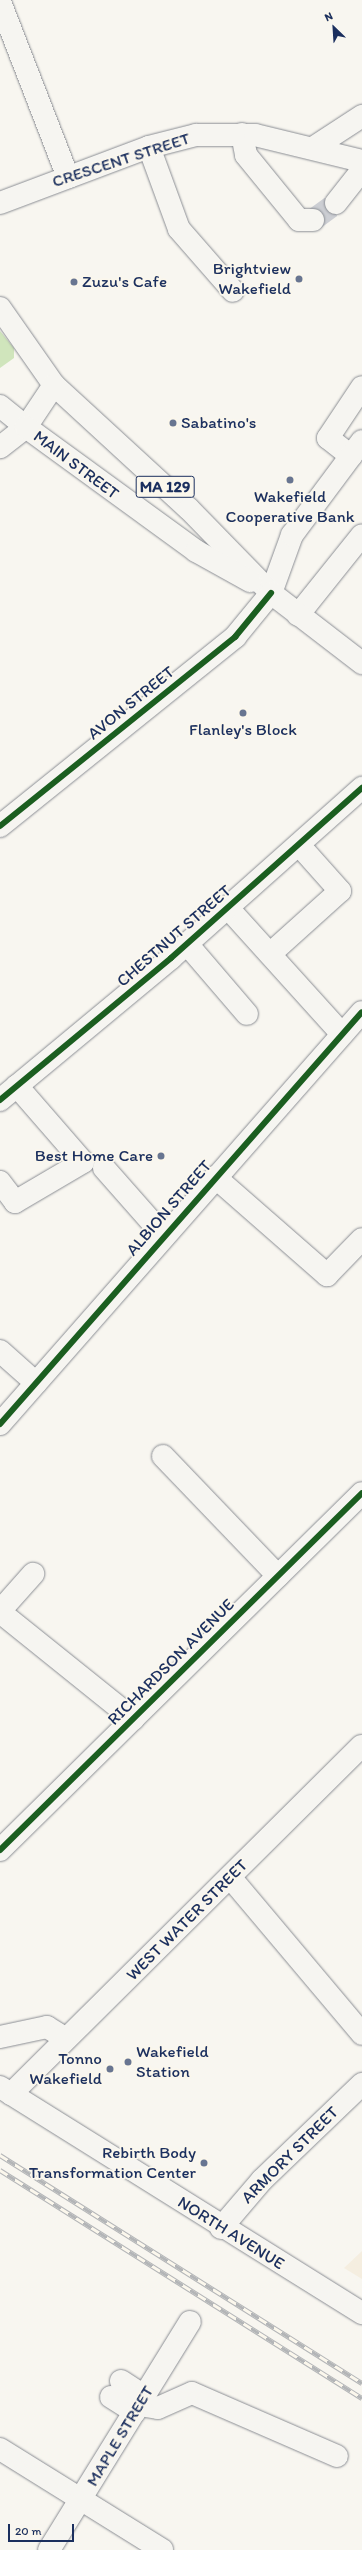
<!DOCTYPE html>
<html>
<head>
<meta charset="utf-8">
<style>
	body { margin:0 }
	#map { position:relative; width:362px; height:2550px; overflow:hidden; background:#f8f6f0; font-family:Itim,sans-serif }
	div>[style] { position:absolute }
	.built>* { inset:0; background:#f5eee0 }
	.green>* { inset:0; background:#d0e5bc }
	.minor-tunnel>* { height:22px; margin-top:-11px; transform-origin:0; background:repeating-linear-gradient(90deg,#ccced3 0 22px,transparent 0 33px) }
	.roads { filter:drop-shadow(0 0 1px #8b8e94) drop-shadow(0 0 1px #8b8e94) }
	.minor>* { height:22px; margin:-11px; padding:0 11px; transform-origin:11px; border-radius:11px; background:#f6f5f1 }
	.major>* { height:22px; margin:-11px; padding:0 11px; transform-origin:11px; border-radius:11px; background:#f6f5f1 }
	.rail>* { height:4.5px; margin-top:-2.25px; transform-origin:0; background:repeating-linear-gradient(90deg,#fbf7ec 0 9px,#b3b5b7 0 18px); box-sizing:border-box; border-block:1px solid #b3b5b7 }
	.cycleway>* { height:6px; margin:-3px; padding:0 3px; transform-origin:3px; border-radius:3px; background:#1b5e20 }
	.dots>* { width:11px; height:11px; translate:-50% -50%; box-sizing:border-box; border:2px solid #fbf7ec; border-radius:50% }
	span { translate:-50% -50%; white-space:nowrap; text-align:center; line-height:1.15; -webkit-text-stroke:3.5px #fbf7ec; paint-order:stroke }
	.shield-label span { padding:1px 3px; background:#fbf7ec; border:1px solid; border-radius:3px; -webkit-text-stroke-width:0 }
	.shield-label { font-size:16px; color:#1b2f5e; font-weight:700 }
	.street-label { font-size:17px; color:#1b2f5e }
	.poi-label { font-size:17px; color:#1b2f5e }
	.right { translate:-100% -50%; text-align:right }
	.left { translate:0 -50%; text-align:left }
	.north { position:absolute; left:314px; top:8px; width:40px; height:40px; -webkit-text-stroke:3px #fbf7ec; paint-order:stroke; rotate:335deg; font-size:11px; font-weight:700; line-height:16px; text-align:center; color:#1b2f5e }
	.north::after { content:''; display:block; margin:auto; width:14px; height:18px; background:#1b2f5e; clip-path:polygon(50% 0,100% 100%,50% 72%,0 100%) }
	.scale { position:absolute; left:8px; top:2524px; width:66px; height:18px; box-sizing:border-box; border:2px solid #1b2f5e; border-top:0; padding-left:5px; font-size:12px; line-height:14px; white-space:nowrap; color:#1b2f5e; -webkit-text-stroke:3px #fbf7ec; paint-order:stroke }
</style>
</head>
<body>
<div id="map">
	<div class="built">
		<i style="clip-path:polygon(362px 2251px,362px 2279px,344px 2268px)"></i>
	</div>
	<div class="green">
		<i style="clip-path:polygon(0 331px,14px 348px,14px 358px,0 368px)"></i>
	</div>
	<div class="minor-tunnel">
		<i style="left:313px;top:220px;width:29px;rotate:-36deg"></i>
	</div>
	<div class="roads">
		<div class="minor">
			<i style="left:0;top:2px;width:188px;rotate:68.8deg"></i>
			<i style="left:242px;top:134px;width:21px;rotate:79deg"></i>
			<i style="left:246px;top:155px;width:84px;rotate:50.8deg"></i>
			<i style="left:299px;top:220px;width:14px"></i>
			<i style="left:149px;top:147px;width:87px;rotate:69.9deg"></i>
			<i style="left:179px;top:229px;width:82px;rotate:48.9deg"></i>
			<i style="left:313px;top:148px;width:59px;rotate:-33.1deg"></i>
			<i style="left:336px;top:203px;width:42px;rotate:-51.8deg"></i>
			<i style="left:0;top:406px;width:33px;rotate:39deg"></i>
			<i style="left:26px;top:427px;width:33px;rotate:142deg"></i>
			<i style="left:351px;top:456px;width:29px;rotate:-142deg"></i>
			<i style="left:328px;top:438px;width:61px;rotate:-56.3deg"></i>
			<i style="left:298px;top:615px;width:102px;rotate:-51.3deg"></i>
			<i style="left:0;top:826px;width:302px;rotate:-38.8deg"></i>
			<i style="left:235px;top:637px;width:57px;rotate:-50.7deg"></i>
			<i style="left:271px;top:593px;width:62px;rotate:-70.1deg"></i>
			<i style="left:292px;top:535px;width:117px;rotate:-53.3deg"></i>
			<i style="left:228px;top:908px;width:170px;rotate:47.9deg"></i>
			<i style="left:187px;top:944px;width:92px;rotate:49.4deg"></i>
			<i style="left:270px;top:954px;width:94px;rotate:-42deg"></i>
			<i style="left:340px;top:891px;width:62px;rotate:-131.7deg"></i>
			<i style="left:0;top:1100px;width:222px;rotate:-39.7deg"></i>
			<i style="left:171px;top:958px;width:256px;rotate:-41.7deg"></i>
			<i style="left:104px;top:1168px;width:91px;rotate:48.6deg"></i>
			<i style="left:215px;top:1177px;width:149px;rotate:41.2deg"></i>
			<i style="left:327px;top:1275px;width:50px;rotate:-45.8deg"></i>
			<i style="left:0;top:1182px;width:25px;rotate:53deg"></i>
			<i style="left:15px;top:1202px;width:79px;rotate:-30.5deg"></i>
			<i style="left:83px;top:1162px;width:101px;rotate:-131deg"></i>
			<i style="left:0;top:1351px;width:48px;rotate:41.6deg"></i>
			<i style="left:0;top:1424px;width:548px;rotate:-48.7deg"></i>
			<i style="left:163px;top:1456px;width:166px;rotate:46.2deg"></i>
			<i style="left:0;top:1611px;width:50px;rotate:-48.3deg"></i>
			<i style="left:0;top:1612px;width:171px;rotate:38.8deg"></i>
			<i style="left:0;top:1850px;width:508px;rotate:-44.6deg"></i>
			<i style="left:230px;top:1877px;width:205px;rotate:49.9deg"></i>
			<i style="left:0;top:2037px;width:48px;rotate:-12deg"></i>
			<i style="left:47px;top:2027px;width:22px;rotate:32deg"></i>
			<i style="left:221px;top:2228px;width:63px;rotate:-49.5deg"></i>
			<i style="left:262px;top:2180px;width:139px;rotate:-43.8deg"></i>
			<i style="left:121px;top:2381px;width:27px;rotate:33deg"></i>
			<i style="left:111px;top:2397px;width:28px;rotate:32deg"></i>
			<i style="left:139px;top:2405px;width:19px;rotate:9deg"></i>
			<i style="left:158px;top:2408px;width:37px;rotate:-24deg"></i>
			<i style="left:192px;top:2393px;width:158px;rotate:23.5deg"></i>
			<i style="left:0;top:2449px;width:191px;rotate:31.9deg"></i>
			<i style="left:49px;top:2550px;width:268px;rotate:-58.3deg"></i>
		</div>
		<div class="major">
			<i style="left:0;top:203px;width:159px;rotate:-20.6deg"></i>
			<i style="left:149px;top:147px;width:49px;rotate:-14.3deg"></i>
			<i style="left:196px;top:135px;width:59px"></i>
			<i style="left:255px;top:135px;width:110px;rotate:13.7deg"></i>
			<i style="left:0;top:308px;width:94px;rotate:55deg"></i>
			<i style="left:54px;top:385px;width:183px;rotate:42.6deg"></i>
			<i style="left:189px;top:509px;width:117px;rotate:45.7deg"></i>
			<i style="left:271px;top:593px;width:115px;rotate:37.6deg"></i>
			<i style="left:54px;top:385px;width:50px;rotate:123.7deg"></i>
			<i style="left:26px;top:427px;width:210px;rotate:36.1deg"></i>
			<i style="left:196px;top:551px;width:62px;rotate:29.1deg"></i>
			<i style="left:0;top:2087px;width:427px;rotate:32deg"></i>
			<i style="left:11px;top:2094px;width:494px;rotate:-44.8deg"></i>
		</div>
	</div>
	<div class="rail">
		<i style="left:0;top:2155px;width:428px;rotate:32.2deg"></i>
		<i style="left:0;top:2170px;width:428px;rotate:32.2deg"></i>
	</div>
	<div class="cycleway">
		<i style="left:0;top:826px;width:302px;rotate:-38.8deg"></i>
		<i style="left:235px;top:637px;width:57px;rotate:-50.7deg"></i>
		<i style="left:0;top:1100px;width:222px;rotate:-39.7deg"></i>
		<i style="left:171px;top:958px;width:256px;rotate:-41.7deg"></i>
		<i style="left:0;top:1424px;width:548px;rotate:-48.7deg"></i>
		<i style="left:0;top:1850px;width:508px;rotate:-44.6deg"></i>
	</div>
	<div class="dots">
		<i style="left:299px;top:279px;background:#687591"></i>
		<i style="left:74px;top:282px;background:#687591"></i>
		<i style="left:173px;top:423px;background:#687591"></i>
		<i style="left:290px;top:480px;background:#687591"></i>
		<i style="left:243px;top:713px;background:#687591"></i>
		<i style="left:161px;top:1156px;background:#687591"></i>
		<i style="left:128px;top:2062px;background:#687591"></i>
		<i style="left:110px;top:2069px;background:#687591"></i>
		<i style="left:204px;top:2163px;background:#687591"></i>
	</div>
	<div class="shield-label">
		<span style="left:165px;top:487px">MA 129</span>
	</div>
	<div class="street-label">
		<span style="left:121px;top:160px;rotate:-18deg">CRESCENT STREET</span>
		<span style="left:76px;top:465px;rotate:37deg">MAIN STREET</span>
		<span style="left:131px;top:703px;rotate:-39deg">AVON STREET</span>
		<span style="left:174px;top:936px;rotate:-41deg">CHESTNUT STREET</span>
		<span style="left:169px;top:1208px;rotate:-49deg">ALBION STREET</span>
		<span style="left:171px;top:1662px;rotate:-45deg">RICHARDSON AVENUE</span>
		<span style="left:187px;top:1920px;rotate:-45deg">WEST WATER STREET</span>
		<span style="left:290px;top:2155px;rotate:-45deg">ARMORY STREET</span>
		<span style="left:231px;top:2233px;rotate:32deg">NORTH AVENUE</span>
		<span style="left:120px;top:2436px;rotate:-59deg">MAPLE STREET</span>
	</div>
	<div class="poi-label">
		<span class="right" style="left:291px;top:279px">Brightview<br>Wakefield</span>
		<span class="left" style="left:82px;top:282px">Zuzu's Cafe</span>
		<span class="left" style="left:181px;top:423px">Sabatino's</span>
		<span style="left:290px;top:507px">Wakefield<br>Cooperative Bank</span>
		<span style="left:243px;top:730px">Flanley's Block</span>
		<span class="right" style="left:153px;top:1156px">Best Home Care</span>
		<span class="left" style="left:136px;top:2062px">Wakefield<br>Station</span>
		<span class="right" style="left:102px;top:2069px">Tonno<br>Wakefield</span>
		<span class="right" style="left:196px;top:2163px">Rebirth Body<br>Transformation Center</span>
	</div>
	<div class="north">N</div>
	<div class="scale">20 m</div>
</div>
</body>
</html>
